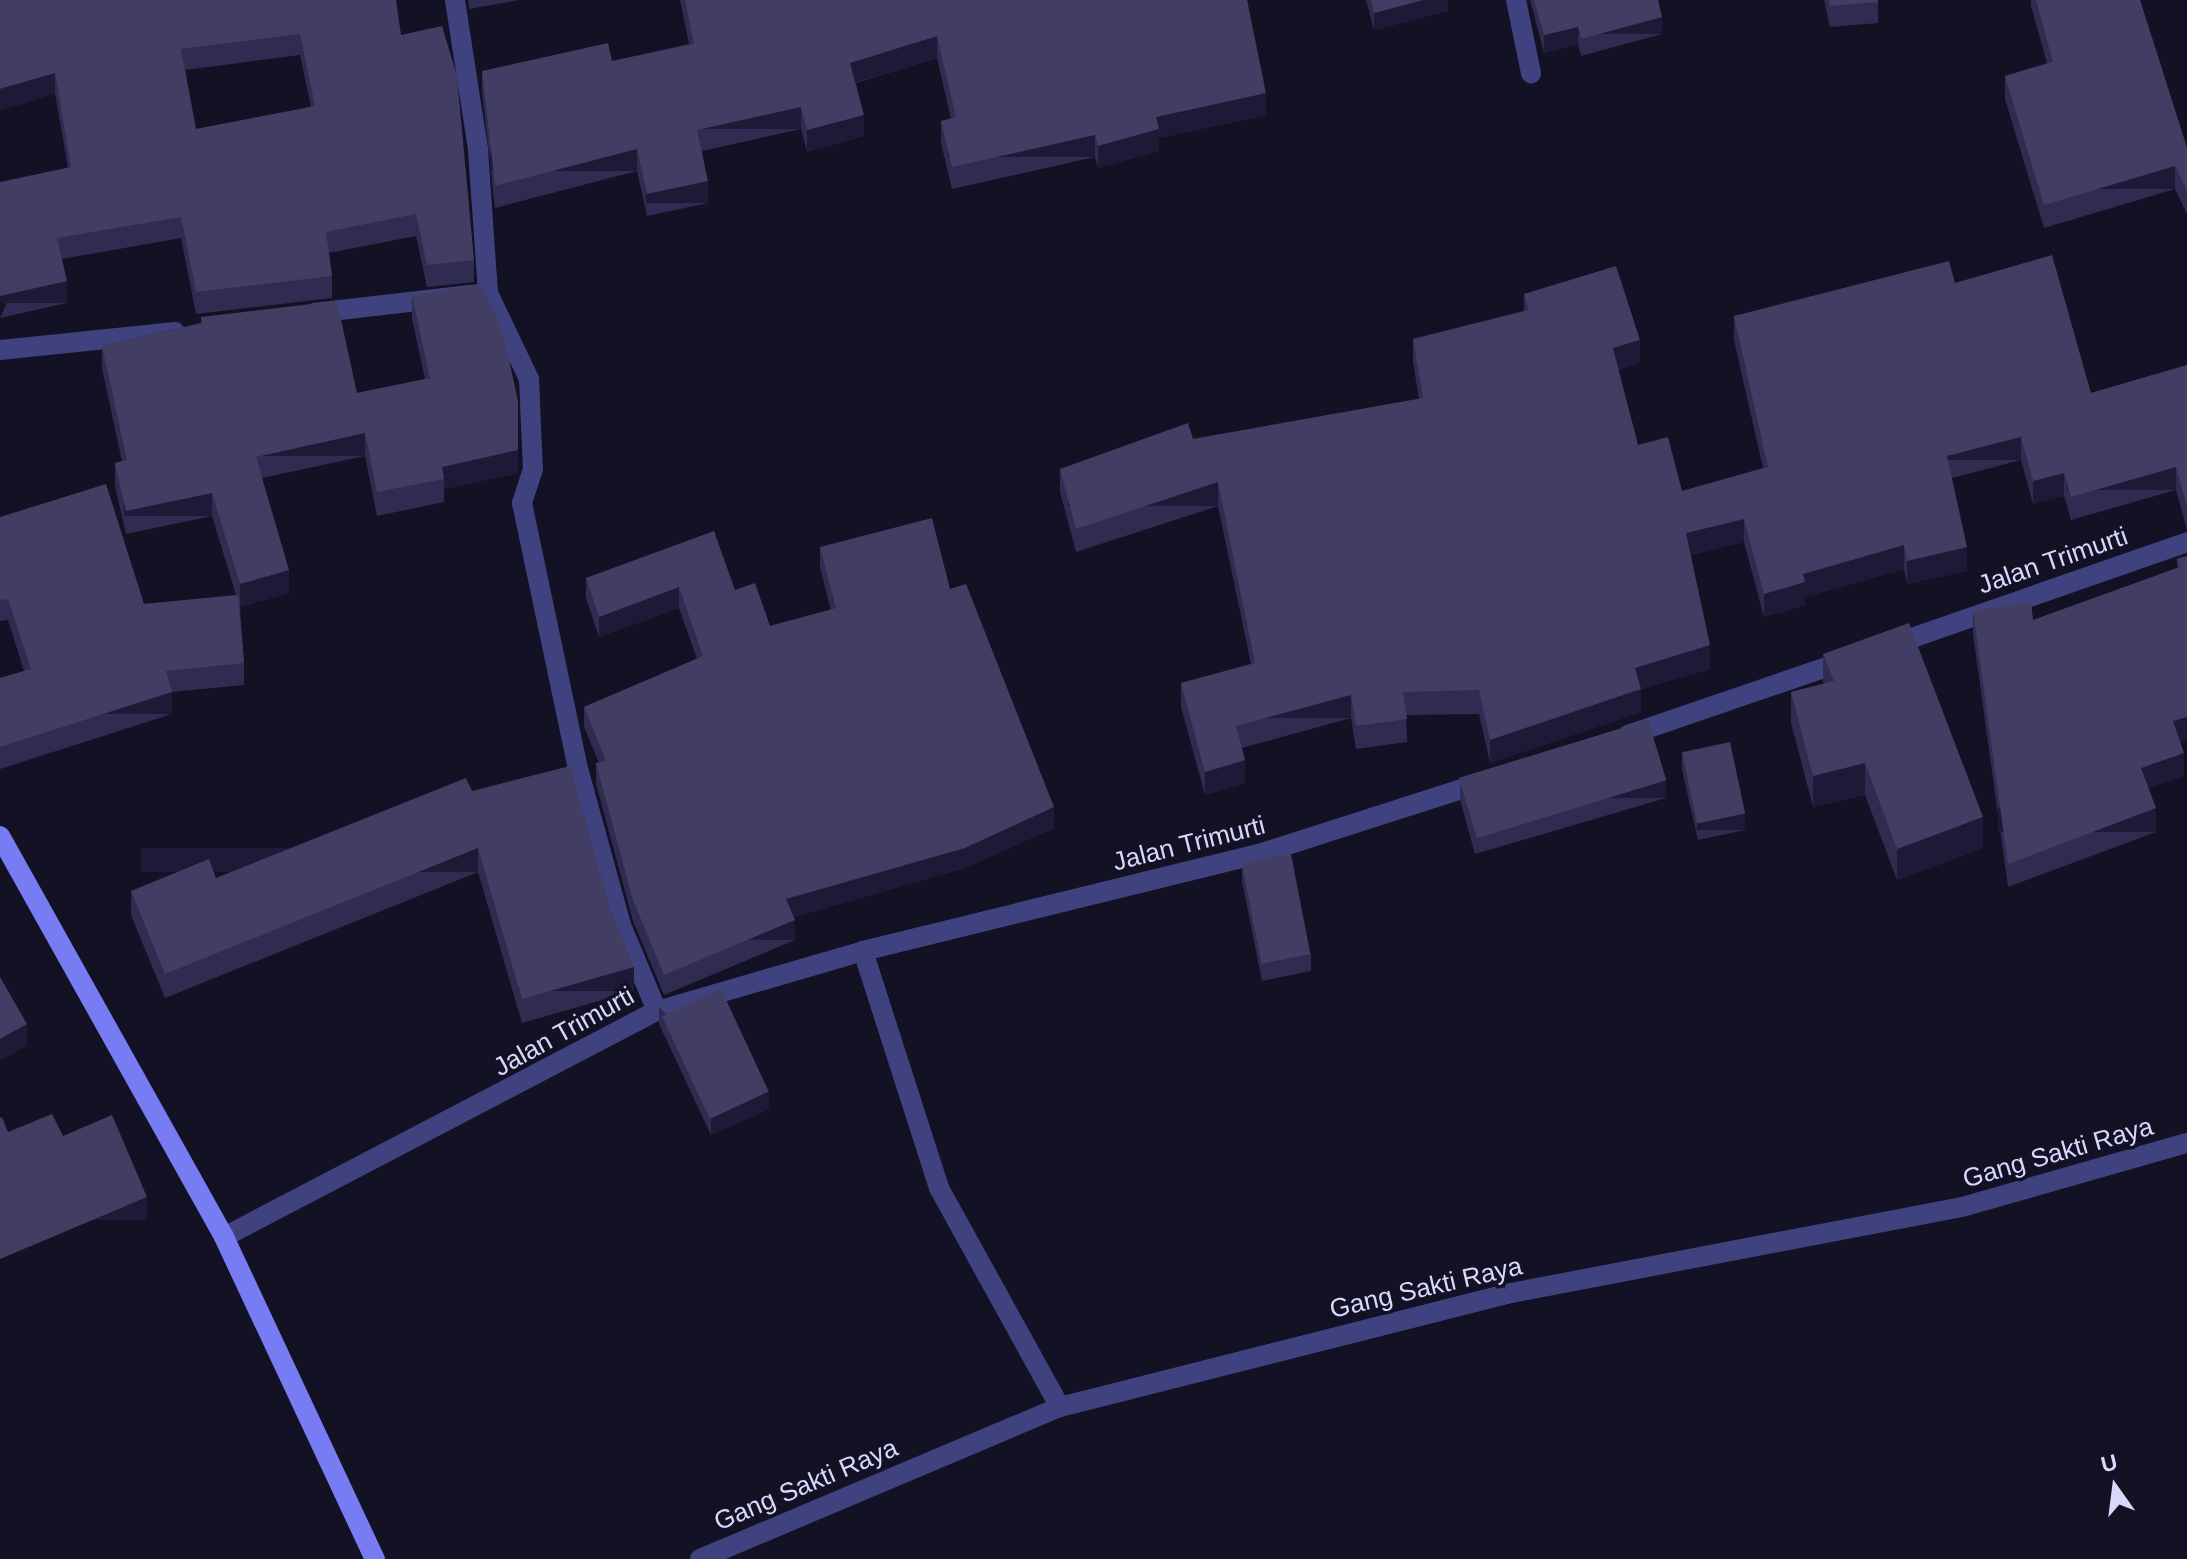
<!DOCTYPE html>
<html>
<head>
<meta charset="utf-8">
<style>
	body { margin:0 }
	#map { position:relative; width:2187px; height:1559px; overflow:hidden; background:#131124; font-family:Helvetica,sans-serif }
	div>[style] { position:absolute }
	.street>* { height:20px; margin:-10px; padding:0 10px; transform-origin:10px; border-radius:10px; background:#40427f }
	.secondary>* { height:20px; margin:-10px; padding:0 10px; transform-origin:10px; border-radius:10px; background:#777cf3 }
	.wall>* { inset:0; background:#302b50 }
	.shaded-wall>* { inset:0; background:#1d1937; transform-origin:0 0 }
	.building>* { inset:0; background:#423d62; transform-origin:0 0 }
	span { translate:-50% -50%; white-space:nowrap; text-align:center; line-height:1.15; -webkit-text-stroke:7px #131124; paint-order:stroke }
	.street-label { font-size:26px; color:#d9d7fc }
	.north { position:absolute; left:2075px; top:1447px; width:80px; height:80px; -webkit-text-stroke:6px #131124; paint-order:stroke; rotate:346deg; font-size:22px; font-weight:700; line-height:32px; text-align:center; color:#d9d7fc }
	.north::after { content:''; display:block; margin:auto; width:28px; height:36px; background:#d9d7fc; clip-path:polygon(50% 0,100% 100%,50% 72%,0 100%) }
</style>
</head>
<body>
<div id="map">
	<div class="street">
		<i style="left:1516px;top:0;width:75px;rotate:78.4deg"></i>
		<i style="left:488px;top:293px;width:95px;rotate:64.5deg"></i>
		<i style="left:529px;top:379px;width:90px;rotate:87.5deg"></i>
		<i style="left:533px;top:469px;width:36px;rotate:108deg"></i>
		<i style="left:522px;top:503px;width:268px;rotate:78.1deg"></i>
		<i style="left:577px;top:765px;width:166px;rotate:74.6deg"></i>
		<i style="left:621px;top:925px;width:93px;rotate:67.3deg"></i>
		<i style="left:314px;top:313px;width:175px;rotate:-6.6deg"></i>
		<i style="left:488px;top:293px;width:144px;rotate:-94deg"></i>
		<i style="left:478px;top:149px;width:151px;rotate:-98.8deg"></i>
		<i style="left:0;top:350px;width:176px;rotate:-5.9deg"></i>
		<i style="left:1889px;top:646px;width:316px;rotate:-19.2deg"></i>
		<i style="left:1628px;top:735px;width:231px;rotate:-18.9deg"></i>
		<i style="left:863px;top:951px;width:249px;rotate:72.2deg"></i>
		<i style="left:939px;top:1188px;width:250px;rotate:61.1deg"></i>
		<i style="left:224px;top:1237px;width:488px;rotate:-27.6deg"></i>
		<i style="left:657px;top:1011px;width:215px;rotate:-16.2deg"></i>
		<i style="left:863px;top:951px;width:408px;rotate:-13.8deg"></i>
		<i style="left:1259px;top:854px;width:235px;rotate:-17.8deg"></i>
		<i style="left:700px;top:1559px;width:391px;rotate:-22.9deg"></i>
		<i style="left:1060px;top:1407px;width:465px;rotate:-14.2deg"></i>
		<i style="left:1511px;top:1293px;width:459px;rotate:-10.8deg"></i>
		<i style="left:1962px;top:1207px;width:234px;rotate:-15.9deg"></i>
	</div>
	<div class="secondary">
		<i style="left:0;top:836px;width:459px;rotate:60.8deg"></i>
		<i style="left:224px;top:1237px;width:356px;rotate:64.9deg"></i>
	</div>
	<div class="wall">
		<i style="clip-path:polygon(evenodd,0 0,401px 35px,474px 260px,474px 282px,427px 287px,416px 236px,329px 253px,332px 276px,332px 298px,196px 314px,181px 238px,62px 259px,67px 303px,0 318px,68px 167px,55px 94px,0 0,300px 55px,311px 107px,196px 129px,185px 70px,300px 55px)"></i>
		<i style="clip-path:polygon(468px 0,520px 0,469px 9px)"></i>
		<i style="clip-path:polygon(680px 0,1247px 0,1266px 115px,1159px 138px,1159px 151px,1098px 168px,1095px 157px,952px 189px,941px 143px,941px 121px,951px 119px,937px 58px,856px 83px,864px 136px,807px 152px,801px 129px,702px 151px,708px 203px,647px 216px,637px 171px,495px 208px,482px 92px,482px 71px,612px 61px,689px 44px)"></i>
		<i style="clip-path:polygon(1366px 0,1448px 0,1448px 11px,1374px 30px)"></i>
		<i style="clip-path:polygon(1530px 0,1658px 0,1662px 34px,1581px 56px,1578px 44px,1544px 53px)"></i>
		<i style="clip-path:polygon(1824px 0,1878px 0,1878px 23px,1830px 27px)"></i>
		<i style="clip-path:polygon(2031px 0,2140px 0,2187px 148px,2187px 214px,2175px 189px,2044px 228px,2005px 99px,2005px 76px,2047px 63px,2031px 6px)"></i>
		<i style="clip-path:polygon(1955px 283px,2091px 393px,2187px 365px,2187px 530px,2176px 490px,2071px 520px,2064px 496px,2033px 504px,2021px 460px,1952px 478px,1967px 571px,1907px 584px,1904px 569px,1805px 597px,1805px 605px,1764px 617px,1744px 542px,1691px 555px,1710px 669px,1641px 689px,1641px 712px,1490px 763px,1479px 714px,1406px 715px,1407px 742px,1356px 749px,1351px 718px,1242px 748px,1245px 783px,1205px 795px,1181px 707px,1181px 683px,1251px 664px,1218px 506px,1076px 552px,1060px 492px,1060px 469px,1193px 439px,1419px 399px,1413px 362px,1413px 339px,1524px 311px,1524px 294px,1640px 363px,1618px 370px,1638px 445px,1682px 491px,1763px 468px,1734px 340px,1734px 316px)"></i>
		<i style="clip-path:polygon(412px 296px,518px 473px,444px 489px,444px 502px,377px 516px,365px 456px,262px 478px,289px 593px,240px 607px,244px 663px,244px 685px,172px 692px,172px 714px,0 769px,0 678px,24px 671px,8px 620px,0 621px,0 517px,144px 604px,236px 595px,212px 516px,126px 534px,115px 486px,115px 463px,122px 461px,102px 369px,102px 346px,201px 323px,201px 317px,357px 393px,425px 379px,412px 319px)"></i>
		<i style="clip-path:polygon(820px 547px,950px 589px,1054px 828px,965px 868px,794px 917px,795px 940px,664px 995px,633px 921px,596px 784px,596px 763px,599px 763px,584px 727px,584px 707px,697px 659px,679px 608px,599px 637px,586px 598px,586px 578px,735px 590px,770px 626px,831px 610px,820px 568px)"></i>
		<i style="clip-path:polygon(2187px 556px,2180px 742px,2184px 776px,2148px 788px,2156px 832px,2008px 887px,1973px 634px,1973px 611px,2033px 620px,2177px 568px,2177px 559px)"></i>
		<i style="clip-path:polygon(1823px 654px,1983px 848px,1897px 880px,1865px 795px,1813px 807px,1791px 723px,1791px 692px,1823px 684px)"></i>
		<i style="clip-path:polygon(1682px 752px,1745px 830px,1698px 840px,1682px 770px)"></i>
		<i style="clip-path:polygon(1460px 783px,1666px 798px,1475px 854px,1460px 800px)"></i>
		<i style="clip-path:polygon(472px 791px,609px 905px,634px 991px,522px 1023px,478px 872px,165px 998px,131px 915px,131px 891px,216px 878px)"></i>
		<i style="clip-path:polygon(1242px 864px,1311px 954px,1311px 971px,1262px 981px,1242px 881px)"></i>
		<i style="clip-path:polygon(659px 1007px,769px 1109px,711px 1135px,659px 1024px)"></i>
	</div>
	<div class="shaded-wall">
		<i style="clip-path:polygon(1423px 0,1448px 0,1448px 11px,1374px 30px,1374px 13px)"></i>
		<i style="left:1662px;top:17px;width:17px;height:84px;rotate:90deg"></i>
		<i style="clip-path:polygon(1578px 27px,1578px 44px,1544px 53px,1544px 35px)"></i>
		<i style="clip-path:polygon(937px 36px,937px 58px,850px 84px,850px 63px)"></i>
		<i style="clip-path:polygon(55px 73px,55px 94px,0 111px,0 89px)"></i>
		<i style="clip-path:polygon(1266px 93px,1266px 115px,1159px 138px,1159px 151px,1098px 168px,1098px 146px,1156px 117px)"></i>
		<i style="left:801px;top:107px;width:22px;height:107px;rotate:90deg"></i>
		<i style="clip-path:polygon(864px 115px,864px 136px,807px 152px,807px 130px)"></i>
		<i style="left:1095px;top:135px;width:22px;height:147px;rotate:90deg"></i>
		<i style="left:637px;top:149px;width:22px;height:147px;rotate:90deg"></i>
		<i style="left:2175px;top:166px;width:23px;height:137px;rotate:90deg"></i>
		<i style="left:708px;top:181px;width:22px;height:62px;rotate:90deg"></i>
		<i style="left:67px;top:281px;width:22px;height:69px;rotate:90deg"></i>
		<i style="clip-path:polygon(1640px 340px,1640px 363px,1613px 372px,1613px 348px)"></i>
		<i style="left:365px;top:433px;width:23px;height:112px;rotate:90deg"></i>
		<i style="left:2021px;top:437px;width:23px;height:76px;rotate:90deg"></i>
		<i style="clip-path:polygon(518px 450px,518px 473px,444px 489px,444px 479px,442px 467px)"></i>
		<i style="left:2176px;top:467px;width:23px;height:109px;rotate:90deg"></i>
		<i style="clip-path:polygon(2064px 473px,2064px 496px,2033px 504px,2033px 481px)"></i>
		<i style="left:1218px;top:482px;width:24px;height:150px;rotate:90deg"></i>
		<i style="left:212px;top:493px;width:23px;height:88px;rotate:90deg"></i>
		<i style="clip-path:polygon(1744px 519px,1744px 542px,1686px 556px,1686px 533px)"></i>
		<i style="clip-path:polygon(1904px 545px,1904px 569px,1805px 597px,1805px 605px,1764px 617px,1764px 594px,1803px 574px)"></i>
		<i style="clip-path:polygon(1967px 547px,1967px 571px,1907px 584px,1907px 561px)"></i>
		<i style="clip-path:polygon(289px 570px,289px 593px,240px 607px,240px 584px)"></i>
		<i style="clip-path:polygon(679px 587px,679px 608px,599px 637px,599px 617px)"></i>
		<i style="clip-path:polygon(1710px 645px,1710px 669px,1641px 689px,1641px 712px,1490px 763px,1490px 740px,1635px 668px)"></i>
		<i style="left:172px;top:692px;width:22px;height:181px;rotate:90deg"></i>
		<i style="left:1351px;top:695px;width:23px;height:119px;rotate:90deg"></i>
		<i style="clip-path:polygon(2187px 717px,2187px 740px,2173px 745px,2173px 721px)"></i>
		<i style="clip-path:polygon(2184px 753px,2184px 776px,2141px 791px,2141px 768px)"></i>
		<i style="clip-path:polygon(1245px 760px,1245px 783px,1205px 795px,1205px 772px)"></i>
		<i style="clip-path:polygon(1865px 763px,1865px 795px,1813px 807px,1813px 776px)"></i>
		<i style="left:1666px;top:780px;width:18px;height:199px;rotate:90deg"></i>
		<i style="clip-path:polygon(1054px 807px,1054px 828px,965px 868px,786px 920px,786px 899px)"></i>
		<i style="left:2156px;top:808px;width:24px;height:158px;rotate:90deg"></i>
		<i style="left:1745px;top:813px;width:17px;height:48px;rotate:90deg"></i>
		<i style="clip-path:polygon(1983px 817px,1983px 848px,1897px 880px,1897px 849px)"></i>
		<i style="left:478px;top:848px;width:24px;height:337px;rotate:90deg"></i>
		<i style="left:795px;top:920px;width:20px;height:142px;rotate:90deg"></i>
		<i style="left:634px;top:967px;width:24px;height:116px;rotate:90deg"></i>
		<i style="clip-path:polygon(27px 1024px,27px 1046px,0 1061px,0 1039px)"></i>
		<i style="clip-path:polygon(769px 1091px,769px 1109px,711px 1135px,711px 1118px)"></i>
		<i style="left:147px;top:1197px;width:23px;height:160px;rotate:90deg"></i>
	</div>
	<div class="building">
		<i style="clip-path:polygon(evenodd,0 0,396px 0,401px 35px,442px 26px,457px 76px,474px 260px,427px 265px,416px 214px,326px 232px,332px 276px,196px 292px,181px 217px,57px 238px,67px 281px,0 296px,0 182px,71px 167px,55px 73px,0 89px,0 0,300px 34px,315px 106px,196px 129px,181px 49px,300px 34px)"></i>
		<i style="clip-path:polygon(685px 0,1247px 0,1266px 93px,1156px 117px,1159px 129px,1098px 146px,1095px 135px,952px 167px,941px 121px,956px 117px,937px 36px,850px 63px,864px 115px,807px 130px,801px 107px,697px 130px,708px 181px,647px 194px,637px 149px,495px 186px,482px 71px,608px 43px,612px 61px,694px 44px)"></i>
		<i style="clip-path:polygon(1371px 0,1423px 0,1374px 13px)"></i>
		<i style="clip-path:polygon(1534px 0,1658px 0,1662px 17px,1581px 39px,1578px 27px,1544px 35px)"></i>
		<i style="clip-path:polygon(1829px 0,1878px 0,1878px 2px,1830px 6px)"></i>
		<i style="clip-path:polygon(2036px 0,2140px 0,2187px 148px,2187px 191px,2175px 166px,2044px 205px,2005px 76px,2053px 62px)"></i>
		<i style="clip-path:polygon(2052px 255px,2091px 393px,2187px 365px,2187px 506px,2176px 467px,2071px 497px,2064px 473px,2033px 481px,2021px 437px,1947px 456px,1967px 547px,1907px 561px,1904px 545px,1803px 574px,1805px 582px,1764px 594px,1744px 519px,1686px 533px,1710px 645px,1635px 668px,1641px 689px,1490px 740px,1479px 690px,1403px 692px,1407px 719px,1356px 726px,1351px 695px,1236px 726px,1245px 760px,1205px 772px,1181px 683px,1255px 663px,1218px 482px,1076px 529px,1060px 469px,1188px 423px,1193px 439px,1423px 398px,1413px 339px,1529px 310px,1524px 294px,1616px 266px,1640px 340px,1613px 348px,1638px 445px,1668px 437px,1682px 491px,1768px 467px,1734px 316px,1949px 261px,1955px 283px)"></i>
		<i style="clip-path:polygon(480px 284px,503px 332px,518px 401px,518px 450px,442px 467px,444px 479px,377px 492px,365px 433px,256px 457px,289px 570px,240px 584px,212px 493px,126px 511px,115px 463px,127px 460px,102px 346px,202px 323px,201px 317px,337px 301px,357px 393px,430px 378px,412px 296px)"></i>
		<i style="clip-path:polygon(106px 484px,144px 604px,238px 595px,244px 663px,166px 671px,172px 692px,0 747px,0 678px,31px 669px,8px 599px,0 600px,0 517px)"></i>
		<i style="clip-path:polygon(932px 518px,950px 589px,966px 584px,1054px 807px,965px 848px,786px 899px,795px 920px,664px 975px,633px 900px,596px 763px,606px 761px,584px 707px,703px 656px,679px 587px,599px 617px,586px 578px,714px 531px,735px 590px,755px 583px,770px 626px,836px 608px,820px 547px)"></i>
		<i style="clip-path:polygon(2187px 556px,2187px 717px,2173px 721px,2184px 753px,2141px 768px,2156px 808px,2008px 864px,1973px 611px,2031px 602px,2033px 620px,2180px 567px,2177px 559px)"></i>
		<i style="clip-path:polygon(1909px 623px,1983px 817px,1897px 849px,1865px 763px,1813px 776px,1791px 692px,1834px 681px,1823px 654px)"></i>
		<i style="left:1648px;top:720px;width:63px;height:198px;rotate:73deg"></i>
		<i style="left:1730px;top:742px;width:73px;height:49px;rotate:78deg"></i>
		<i style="clip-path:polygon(570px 766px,609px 905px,634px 967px,522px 999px,478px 848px,165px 974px,131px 891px,209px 859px,216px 878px,466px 778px,472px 791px)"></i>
		<i style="left:1291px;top:854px;width:102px;height:50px;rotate:79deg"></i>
		<i style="clip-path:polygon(0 977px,27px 1024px,0 1039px)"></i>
		<i style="left:721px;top:989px;width:113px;height:65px;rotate:65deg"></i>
		<i style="clip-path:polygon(52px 1114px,63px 1136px,112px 1115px,147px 1197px,0 1259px,0 1118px,2px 1117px,8px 1132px)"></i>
	</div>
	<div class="street-label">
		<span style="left:2053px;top:561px;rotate:-19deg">Jalan Trimurti</span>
		<span style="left:1189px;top:844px;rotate:-14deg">Jalan Trimurti</span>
		<span style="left:564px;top:1032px;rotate:-29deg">Jalan Trimurti</span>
		<span style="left:2058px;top:1153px;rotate:-16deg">Gang Sakti Raya</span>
		<span style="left:1426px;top:1288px;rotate:-13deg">Gang Sakti Raya</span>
		<span style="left:806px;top:1485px;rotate:-23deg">Gang Sakti Raya</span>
	</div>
	<div class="north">U</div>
</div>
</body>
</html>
